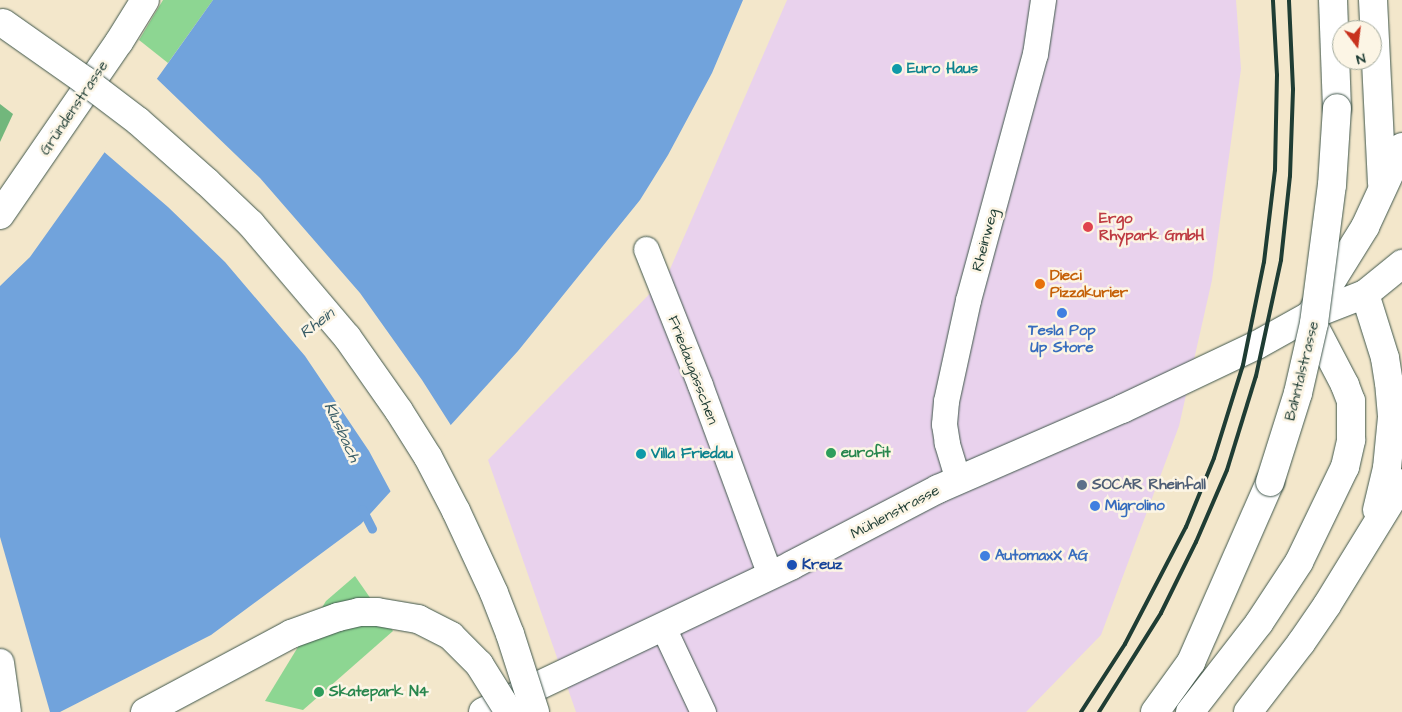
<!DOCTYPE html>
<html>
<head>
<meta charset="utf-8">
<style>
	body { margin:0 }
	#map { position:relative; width:1402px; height:712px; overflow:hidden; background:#f3e7cb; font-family:"Architects Daughter",sans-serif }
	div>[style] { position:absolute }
	.built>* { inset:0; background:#e9d2ed }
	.green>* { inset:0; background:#8dd692 }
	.forest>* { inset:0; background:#72b77c }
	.water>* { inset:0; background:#71a3dc }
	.pier>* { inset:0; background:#f3e7cb }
	.stream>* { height:9px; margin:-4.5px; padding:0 4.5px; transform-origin:4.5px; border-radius:4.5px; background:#71a3dc }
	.roads { filter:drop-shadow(0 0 1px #3f564b) drop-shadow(0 0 1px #3f564b) }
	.minor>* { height:25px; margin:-12.5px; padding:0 12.5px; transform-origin:12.5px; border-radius:12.5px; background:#fff }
	.tertiary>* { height:28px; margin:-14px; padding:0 14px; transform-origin:14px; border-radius:14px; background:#fff }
	.primary>* { height:28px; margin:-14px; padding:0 14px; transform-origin:14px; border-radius:14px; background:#fff }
	.trunk>* { height:28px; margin:-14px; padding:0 14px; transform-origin:14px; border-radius:14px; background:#fff }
	.rail>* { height:4px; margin:-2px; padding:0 2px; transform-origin:2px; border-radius:2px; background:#1f3d34 }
	.bridges { filter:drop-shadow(0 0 1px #3f564b) drop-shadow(0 0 1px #3f564b) }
	.trunk-bridge>* { height:28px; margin:-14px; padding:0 14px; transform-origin:14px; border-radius:14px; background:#fff }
	.dots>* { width:14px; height:14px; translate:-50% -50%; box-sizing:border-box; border:2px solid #fcf5e5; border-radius:50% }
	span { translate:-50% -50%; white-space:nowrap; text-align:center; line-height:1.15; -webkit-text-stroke:5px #fcf5e5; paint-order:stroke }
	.culture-label { font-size:15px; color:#0d838f; font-weight:700 }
	.left { translate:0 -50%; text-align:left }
	.street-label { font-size:15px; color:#1f3d34 }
	.health-label { font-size:15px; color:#be3a42; font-weight:700 }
	.food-label { font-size:15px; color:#c56008; font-weight:700 }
	.shop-label { font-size:15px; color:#366cbe; font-weight:700 }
	.leisure-label { font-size:15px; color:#27864d; font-weight:700 }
	.service-label { font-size:15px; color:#4e5e75; font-weight:700 }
	.transit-label { font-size:15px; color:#164399; font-weight:700 }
	.water-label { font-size:16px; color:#385c66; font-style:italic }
	.north { position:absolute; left:1332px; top:20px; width:50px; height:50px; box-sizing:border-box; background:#fcf5e5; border:1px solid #a4ab9e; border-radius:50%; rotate:165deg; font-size:14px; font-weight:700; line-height:20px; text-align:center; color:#1f3d34 }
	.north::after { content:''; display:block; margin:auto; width:18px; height:22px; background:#c8321e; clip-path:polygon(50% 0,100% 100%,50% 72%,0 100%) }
</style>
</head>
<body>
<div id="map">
	<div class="built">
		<i style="clip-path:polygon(787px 0,1236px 0,1241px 69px,1212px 280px,1179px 426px,1101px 635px,1026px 712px,576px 712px,488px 460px,667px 276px)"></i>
	</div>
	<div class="green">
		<i style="clip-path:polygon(163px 0,213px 0,168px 63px,139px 40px)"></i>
		<i style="clip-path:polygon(355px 576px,393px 631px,303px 710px,265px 701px,326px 601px)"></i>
	</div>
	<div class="forest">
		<i style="clip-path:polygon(0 104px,13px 114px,0 142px)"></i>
	</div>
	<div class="water">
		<i style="clip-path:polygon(213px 0,743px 0,712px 73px,668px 155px,640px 200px,518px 351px,361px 524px,211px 635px,60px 712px,0 712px,0 286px,30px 257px)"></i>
	</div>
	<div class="pier">
		<i style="clip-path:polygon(155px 77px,260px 178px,360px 293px,422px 380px,452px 427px,392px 494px,369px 451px,305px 356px,225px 262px,168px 207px,103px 151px)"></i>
		<i style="clip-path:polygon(0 537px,50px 712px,0 712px)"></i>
	</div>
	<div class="stream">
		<i style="left:362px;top:509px;width:22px;rotate:63deg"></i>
	</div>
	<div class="roads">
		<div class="minor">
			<i style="left:646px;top:249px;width:146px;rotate:68.3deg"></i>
			<i style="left:700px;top:385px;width:202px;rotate:69.8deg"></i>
			<i style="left:958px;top:480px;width:39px;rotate:-107deg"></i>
			<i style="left:947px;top:443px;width:19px;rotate:-99deg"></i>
			<i style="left:944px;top:424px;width:23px;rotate:-85deg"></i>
			<i style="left:946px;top:401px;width:103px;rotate:-77.7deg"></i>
			<i style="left:968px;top:300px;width:255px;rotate:-74.8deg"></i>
			<i style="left:1035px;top:54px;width:55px;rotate:-81.6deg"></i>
			<i style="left:663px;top:627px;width:94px;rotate:64.8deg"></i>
		</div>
		<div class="tertiary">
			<i style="left:0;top:215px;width:210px;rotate:-55.5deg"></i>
			<i style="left:119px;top:42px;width:49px;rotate:-58.2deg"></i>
			<i style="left:0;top:663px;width:49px;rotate:81.9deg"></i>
		</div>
		<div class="primary">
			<i style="left:1373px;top:0;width:183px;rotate:87.2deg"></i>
			<i style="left:1365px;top:294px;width:67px;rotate:72.6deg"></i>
			<i style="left:1385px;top:358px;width:24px;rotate:81deg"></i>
			<i style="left:1389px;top:382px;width:35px;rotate:85deg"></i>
			<i style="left:1392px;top:417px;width:51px;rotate:95.6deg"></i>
			<i style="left:1387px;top:468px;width:43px;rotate:103.4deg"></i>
			<i style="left:1314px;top:309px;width:97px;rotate:-58.1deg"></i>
			<i style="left:1365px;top:227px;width:88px;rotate:-65.2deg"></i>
			<i style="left:483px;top:712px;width:342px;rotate:-25.4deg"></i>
			<i style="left:792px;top:565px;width:165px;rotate:-27.5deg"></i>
			<i style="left:938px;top:489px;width:201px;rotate:-23.5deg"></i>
			<i style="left:1122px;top:409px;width:149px;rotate:-25.4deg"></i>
			<i style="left:1257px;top:345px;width:60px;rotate:-29.1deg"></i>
			<i style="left:1309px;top:316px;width:60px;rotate:-21.4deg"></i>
			<i style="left:1365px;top:294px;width:48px;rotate:-39deg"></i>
			<i style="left:1190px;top:712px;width:113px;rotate:-52.2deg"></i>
			<i style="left:1259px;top:623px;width:73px;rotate:-56.7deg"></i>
			<i style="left:1299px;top:562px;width:106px;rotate:-64.2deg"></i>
			<i style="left:1345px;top:467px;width:28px;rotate:-77deg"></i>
			<i style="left:1351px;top:440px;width:39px;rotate:-90deg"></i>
			<i style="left:1351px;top:401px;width:17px;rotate:-111deg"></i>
			<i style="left:1345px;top:385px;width:78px;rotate:-117.6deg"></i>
			<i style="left:1248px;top:712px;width:87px;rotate:-52.5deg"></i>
			<i style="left:1301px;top:643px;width:46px;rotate:-55.6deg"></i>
			<i style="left:1327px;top:605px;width:143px;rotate:-58.4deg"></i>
		</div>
		<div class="trunk">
			<i style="left:1333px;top:0;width:108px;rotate:87.9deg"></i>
			<i style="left:1155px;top:712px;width:62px;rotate:-54.2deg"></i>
			<i style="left:1191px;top:662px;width:197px;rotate:-66.3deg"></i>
		</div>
	</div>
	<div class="rail">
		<i style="left:1081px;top:712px;width:81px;rotate:-57.1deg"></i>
		<i style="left:1125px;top:644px;width:132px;rotate:-62.5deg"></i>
		<i style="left:1186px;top:527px;width:74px;rotate:-67.9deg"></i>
		<i style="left:1214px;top:458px;width:97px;rotate:-72.7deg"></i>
		<i style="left:1243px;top:365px;width:105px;rotate:-78.5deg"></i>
		<i style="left:1264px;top:262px;width:93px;rotate:-83.2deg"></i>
		<i style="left:1275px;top:170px;width:95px;rotate:-88.8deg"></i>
		<i style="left:1277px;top:75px;width:75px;rotate:-93.1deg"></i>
		<i style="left:1099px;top:712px;width:117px;rotate:-57.9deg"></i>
		<i style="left:1161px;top:613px;width:79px;rotate:-63.8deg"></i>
		<i style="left:1196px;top:542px;width:78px;rotate:-66.7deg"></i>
		<i style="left:1227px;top:470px;width:98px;rotate:-72.9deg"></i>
		<i style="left:1256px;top:376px;width:119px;rotate:-77.8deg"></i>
		<i style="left:1281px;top:260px;width:84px;rotate:-83.9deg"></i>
		<i style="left:1290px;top:176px;width:87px;rotate:-88deg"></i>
		<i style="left:1293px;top:89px;width:89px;rotate:-92.6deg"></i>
	</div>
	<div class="bridges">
		<div class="trunk-bridge">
			<i style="left:3px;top:23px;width:99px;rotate:35.1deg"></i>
			<i style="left:84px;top:80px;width:68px;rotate:37.2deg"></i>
			<i style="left:138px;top:121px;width:92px;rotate:41.5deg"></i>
			<i style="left:207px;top:182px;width:61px;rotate:43.7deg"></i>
			<i style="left:251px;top:224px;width:148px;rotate:49.7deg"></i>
			<i style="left:347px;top:337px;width:90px;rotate:54.9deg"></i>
			<i style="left:399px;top:411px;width:54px;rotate:57.8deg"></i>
			<i style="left:428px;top:457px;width:61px;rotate:62.6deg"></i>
			<i style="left:456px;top:511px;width:90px;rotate:65.1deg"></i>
			<i style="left:494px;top:593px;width:44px;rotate:68.7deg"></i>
			<i style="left:510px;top:634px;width:82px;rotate:72.2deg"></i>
			<i style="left:1270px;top:482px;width:93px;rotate:-72.5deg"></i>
			<i style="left:1298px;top:393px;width:72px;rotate:-77.1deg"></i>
			<i style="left:1314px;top:323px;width:139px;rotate:-82.6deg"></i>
			<i style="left:1332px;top:185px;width:77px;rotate:-86.3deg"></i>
			<i style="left:145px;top:712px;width:166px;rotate:-28.1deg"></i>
			<i style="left:291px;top:634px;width:50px;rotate:-19.9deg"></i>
			<i style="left:338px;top:617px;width:22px;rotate:-13deg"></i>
			<i style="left:359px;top:612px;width:18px"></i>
			<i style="left:377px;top:612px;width:42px;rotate:9.7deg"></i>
			<i style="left:418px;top:619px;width:37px;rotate:27deg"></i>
			<i style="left:451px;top:636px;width:40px;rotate:45deg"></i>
			<i style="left:479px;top:664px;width:57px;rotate:58deg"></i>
		</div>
	</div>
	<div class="dots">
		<i style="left:897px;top:69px;background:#0f9aa8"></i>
		<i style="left:1088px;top:227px;background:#e0444e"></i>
		<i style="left:1040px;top:284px;background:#e8710a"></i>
		<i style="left:1062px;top:313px;background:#3f7fe0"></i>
		<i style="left:831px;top:453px;background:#2e9e5b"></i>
		<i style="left:641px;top:454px;background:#0f9aa8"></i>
		<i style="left:1082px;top:485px;background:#5c6f8a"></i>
		<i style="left:1095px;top:506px;background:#3f7fe0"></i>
		<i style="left:985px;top:556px;background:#3f7fe0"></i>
		<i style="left:792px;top:565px;background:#1a4fb4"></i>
		<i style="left:319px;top:692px;background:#2e9e5b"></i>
	</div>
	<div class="culture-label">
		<span class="left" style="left:907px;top:69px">Euro Haus</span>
		<span class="left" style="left:651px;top:454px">Villa Friedau</span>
	</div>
	<div class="street-label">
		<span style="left:74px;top:108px;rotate:-56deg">Gründenstrasse</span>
		<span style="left:985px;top:240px;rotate:-75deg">Rheinweg</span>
		<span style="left:693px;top:370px;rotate:69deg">Friedaugässchen</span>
		<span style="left:1302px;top:371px;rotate:-76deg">Bahntalstrasse</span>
		<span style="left:895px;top:512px;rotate:-28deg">Mühlenstrasse</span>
	</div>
	<div class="health-label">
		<span class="left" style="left:1099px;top:227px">Ergo<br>Rhypark GmbH</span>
	</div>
	<div class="food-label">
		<span class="left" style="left:1050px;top:284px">Dieci<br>Pizzakurier</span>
	</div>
	<div class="shop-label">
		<span style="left:1062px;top:339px">Tesla Pop<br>Up Store</span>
		<span class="left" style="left:1105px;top:506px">Migrolino</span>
		<span class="left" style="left:995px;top:556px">AutomaxX AG</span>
	</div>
	<div class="leisure-label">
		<span class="left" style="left:841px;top:453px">eurofit</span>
		<span class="left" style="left:329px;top:692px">Skatepark N4</span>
	</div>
	<div class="service-label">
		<span class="left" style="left:1092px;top:485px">SOCAR Rheinfall</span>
	</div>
	<div class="transit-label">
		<span class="left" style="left:802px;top:565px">Kreuz</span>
	</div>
	<div class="water-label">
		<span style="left:317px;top:323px;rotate:-37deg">Rhein</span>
		<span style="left:342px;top:432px;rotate:65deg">Klusbach</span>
	</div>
	<div class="north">N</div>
</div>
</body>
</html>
